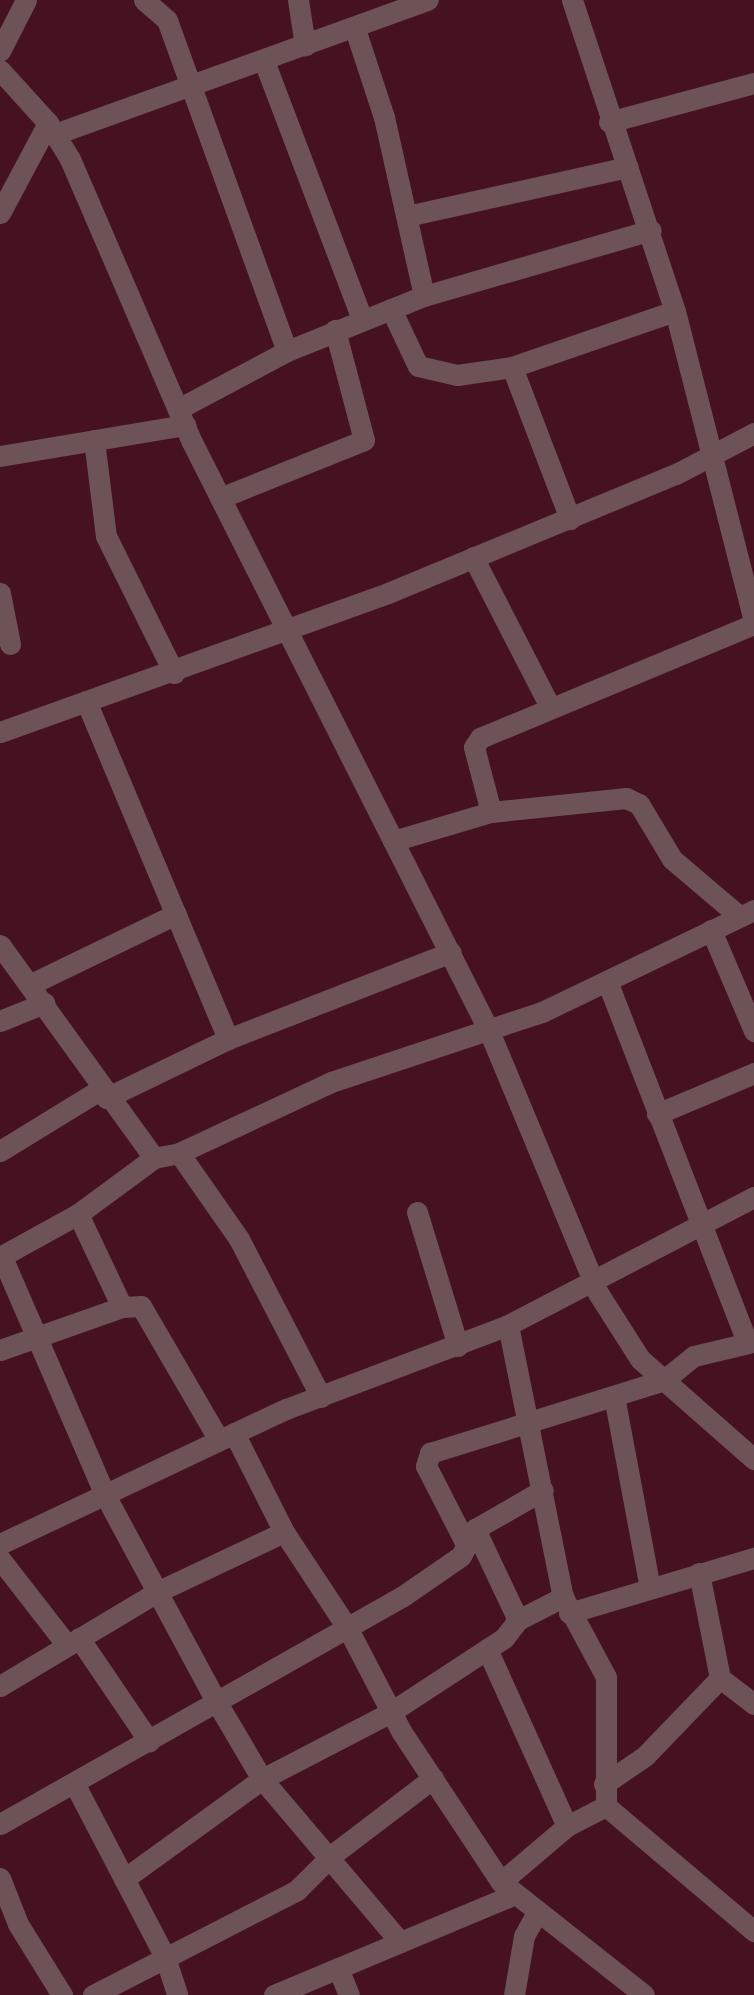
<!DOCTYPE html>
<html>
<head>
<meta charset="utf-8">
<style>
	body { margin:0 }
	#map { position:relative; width:754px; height:1995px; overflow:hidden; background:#46121f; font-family:Manrope,sans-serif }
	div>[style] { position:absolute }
	.minor>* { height:21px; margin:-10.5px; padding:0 10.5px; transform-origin:10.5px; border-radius:10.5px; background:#6d5256 }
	span { translate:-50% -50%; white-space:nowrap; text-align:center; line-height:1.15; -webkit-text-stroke:7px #3a0716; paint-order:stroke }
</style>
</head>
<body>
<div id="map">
	<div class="minor">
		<i style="left:144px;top:0;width:30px;rotate:41deg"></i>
		<i style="left:167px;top:20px;width:352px;rotate:70.1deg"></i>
		<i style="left:298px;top:0;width:46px;rotate:81.2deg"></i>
		<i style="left:572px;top:0;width:328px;rotate:71.7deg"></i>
		<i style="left:675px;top:311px;width:321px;rotate:75.7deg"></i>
		<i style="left:355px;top:29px;width:93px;rotate:71.8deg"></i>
		<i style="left:384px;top:117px;width:183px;rotate:77.4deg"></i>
		<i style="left:0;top:51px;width:57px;rotate:-63deg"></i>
		<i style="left:264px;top:61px;width:276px;rotate:69.2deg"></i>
		<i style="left:0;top:70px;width:72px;rotate:47.8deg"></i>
		<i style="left:48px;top:123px;width:42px;rotate:58.6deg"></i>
		<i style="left:70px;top:159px;width:308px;rotate:66.7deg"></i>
		<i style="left:192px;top:442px;width:660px;rotate:63.24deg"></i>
		<i style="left:489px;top:1031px;width:284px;rotate:67.4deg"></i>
		<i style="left:598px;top:1293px;width:78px;rotate:57.5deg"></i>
		<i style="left:640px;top:1359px;width:152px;rotate:41.3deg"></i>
		<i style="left:609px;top:122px;width:150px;rotate:-15.1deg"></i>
		<i style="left:55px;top:134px;width:396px;rotate:-19.8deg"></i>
		<i style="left:0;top:213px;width:102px;rotate:-61.9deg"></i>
		<i style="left:407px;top:216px;width:226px;rotate:-12.5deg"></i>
		<i style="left:391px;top:309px;width:63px;rotate:64.7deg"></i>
		<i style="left:418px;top:366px;width:40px;rotate:13deg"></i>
		<i style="left:457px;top:375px;width:56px;rotate:-8.3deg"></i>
		<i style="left:512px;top:367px;width:172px;rotate:-19deg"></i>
		<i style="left:512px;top:367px;width:163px;rotate:69.1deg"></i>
		<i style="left:178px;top:409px;width:123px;rotate:-28deg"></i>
		<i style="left:287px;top:351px;width:148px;rotate:-21.9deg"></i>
		<i style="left:424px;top:296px;width:236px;rotate:-16.2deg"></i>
		<i style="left:94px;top:440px;width:97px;rotate:82.9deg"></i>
		<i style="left:106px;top:536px;width:153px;rotate:63.6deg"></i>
		<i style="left:0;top:456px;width:188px;rotate:-9.5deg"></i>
		<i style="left:220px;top:498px;width:155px;rotate:-21.9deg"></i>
		<i style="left:364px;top:440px;width:114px;rotate:-104.8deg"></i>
		<i style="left:473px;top:557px;width:169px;rotate:62.8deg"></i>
		<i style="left:0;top:593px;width:52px;rotate:78.9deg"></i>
		<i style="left:86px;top:701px;width:367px;rotate:67.2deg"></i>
		<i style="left:0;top:732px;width:412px;rotate:-19.7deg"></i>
		<i style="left:388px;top:593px;width:312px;rotate:-22.5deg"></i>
		<i style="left:676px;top:474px;width:88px;rotate:-27.7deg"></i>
		<i style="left:491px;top:812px;width:67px;rotate:-104.7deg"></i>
		<i style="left:474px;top:747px;width:11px;rotate:-56deg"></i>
		<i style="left:480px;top:738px;width:297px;rotate:-22.6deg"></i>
		<i style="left:393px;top:841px;width:102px;rotate:-16.5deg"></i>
		<i style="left:491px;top:812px;width:136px;rotate:-5.9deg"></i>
		<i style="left:626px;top:798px;width:14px;rotate:25deg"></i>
		<i style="left:639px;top:804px;width:64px;rotate:59deg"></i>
		<i style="left:672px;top:859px;width:88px;rotate:40.4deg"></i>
		<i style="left:711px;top:930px;width:110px;rotate:66.9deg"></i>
		<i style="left:0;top:945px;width:263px;rotate:54.1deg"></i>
		<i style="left:154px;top:1158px;width:25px;rotate:-11deg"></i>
		<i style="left:179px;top:1153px;width:105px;rotate:55.1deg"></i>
		<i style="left:239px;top:1239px;width:178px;rotate:62.6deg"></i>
		<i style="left:607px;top:981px;width:384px;rotate:68.8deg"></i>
		<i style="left:746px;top:1339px;width:9px;rotate:21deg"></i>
		<i style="left:31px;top:984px;width:161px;rotate:-25.8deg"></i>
		<i style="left:0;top:1021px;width:48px;rotate:-22.2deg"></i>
		<i style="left:106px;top:1098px;width:136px;rotate:-25.8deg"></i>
		<i style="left:228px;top:1039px;width:239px;rotate:-21.3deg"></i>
		<i style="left:657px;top:1114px;width:105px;rotate:-22.9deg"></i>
		<i style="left:0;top:1151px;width:119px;rotate:-31.5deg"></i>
		<i style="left:179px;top:1153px;width:168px;rotate:-25deg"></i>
		<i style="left:331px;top:1082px;width:222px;rotate:-18.4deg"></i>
		<i style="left:542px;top:1012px;width:235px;rotate:-25.7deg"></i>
		<i style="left:417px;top:1212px;width:140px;rotate:73deg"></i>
		<i style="left:78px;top:1214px;width:103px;rotate:64.7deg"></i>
		<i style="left:0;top:1257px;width:89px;rotate:-28.9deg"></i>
		<i style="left:78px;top:1214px;width:94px;rotate:-36.4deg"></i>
		<i style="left:2px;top:1257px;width:259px;rotate:66.6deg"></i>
		<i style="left:105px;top:1495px;width:234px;rotate:61.7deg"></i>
		<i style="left:216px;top:1701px;width:91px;rotate:59.5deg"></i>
		<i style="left:262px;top:1779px;width:214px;rotate:49.7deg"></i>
		<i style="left:508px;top:1325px;width:278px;rotate:78.6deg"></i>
		<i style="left:563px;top:1597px;width:91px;rotate:61.7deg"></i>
		<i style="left:606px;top:1677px;width:129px;rotate:90deg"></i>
		<i style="left:606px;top:1806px;width:194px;rotate:40.2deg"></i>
		<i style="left:0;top:1350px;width:129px;rotate:-19.4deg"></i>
		<i style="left:122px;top:1307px;width:19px;rotate:-3deg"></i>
		<i style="left:141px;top:1306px;width:155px;rotate:59.8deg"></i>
		<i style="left:614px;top:1396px;width:195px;rotate:79.4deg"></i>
		<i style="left:234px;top:1433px;width:111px;rotate:63.2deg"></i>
		<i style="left:284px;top:1532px;width:116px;rotate:56.6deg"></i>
		<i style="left:348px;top:1629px;width:115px;rotate:62.5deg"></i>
		<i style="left:401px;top:1731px;width:181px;rotate:56.5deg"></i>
		<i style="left:501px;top:1882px;width:182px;rotate:38.3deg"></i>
		<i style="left:475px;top:1529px;width:101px;rotate:64.7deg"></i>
		<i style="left:0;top:1544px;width:316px;rotate:-25.3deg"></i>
		<i style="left:286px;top:1409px;width:237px;rotate:-20.7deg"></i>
		<i style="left:508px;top:1325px;width:277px;rotate:-27.5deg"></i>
		<i style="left:467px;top:1546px;width:90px;rotate:-117.1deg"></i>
		<i style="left:426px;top:1466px;width:14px;rotate:-73deg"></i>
		<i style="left:430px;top:1453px;width:245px;rotate:-17.3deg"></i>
		<i style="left:664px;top:1380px;width:38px;rotate:-39deg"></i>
		<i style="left:694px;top:1356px;width:56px;rotate:-13.5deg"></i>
		<i style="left:0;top:1559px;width:109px;rotate:52.1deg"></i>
		<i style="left:699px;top:1573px;width:107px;rotate:78.7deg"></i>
		<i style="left:720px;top:1678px;width:43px;rotate:37.4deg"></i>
		<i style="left:569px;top:1613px;width:193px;rotate:-16.6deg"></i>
		<i style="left:79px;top:1638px;width:125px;rotate:55.8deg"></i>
		<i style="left:487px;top:1649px;width:194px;rotate:65.7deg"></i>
		<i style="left:0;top:1686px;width:185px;rotate:-30.9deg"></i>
		<i style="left:159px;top:1591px;width:138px;rotate:-25.3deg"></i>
		<i style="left:74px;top:1783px;width:196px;rotate:62.4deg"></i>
		<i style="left:165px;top:1957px;width:40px;rotate:72deg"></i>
		<i style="left:604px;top:1784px;width:50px;rotate:-34.3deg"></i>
		<i style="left:645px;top:1756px;width:108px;rotate:-46.1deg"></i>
		<i style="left:0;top:1824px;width:463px;rotate:-29.5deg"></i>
		<i style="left:403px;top:1596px;width:70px;rotate:-34.6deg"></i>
		<i style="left:461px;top:1556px;width:30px;rotate:-63deg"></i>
		<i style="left:475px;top:1529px;width:78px;rotate:-29.8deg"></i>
		<i style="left:0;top:1878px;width:49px;rotate:68.6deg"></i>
		<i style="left:18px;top:1924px;width:84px;rotate:58.2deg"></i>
		<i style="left:124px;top:1879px;width:170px;rotate:-35.9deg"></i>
		<i style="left:262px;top:1779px;width:145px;rotate:-27.4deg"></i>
		<i style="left:391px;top:1712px;width:135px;rotate:-33.2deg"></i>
		<i style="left:504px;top:1638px;width:23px;rotate:-52deg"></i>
		<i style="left:518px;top:1620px;width:51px;rotate:-27.1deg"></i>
		<i style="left:501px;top:1882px;width:87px;rotate:-40.3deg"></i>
		<i style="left:567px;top:1826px;width:44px;rotate:-27.1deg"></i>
		<i style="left:338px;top:1968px;width:29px;rotate:68deg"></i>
		<i style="left:93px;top:1995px;width:229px;rotate:-27.2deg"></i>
		<i style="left:297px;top:1890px;width:49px;rotate:-45deg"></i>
		<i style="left:332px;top:1855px;width:127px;rotate:-37.3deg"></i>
		<i style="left:274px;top:1995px;width:259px;rotate:-22.7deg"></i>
		<i style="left:514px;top:1995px;width:60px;rotate:-80.4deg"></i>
		<i style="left:524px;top:1936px;width:26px;rotate:-61deg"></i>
	</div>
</div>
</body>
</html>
